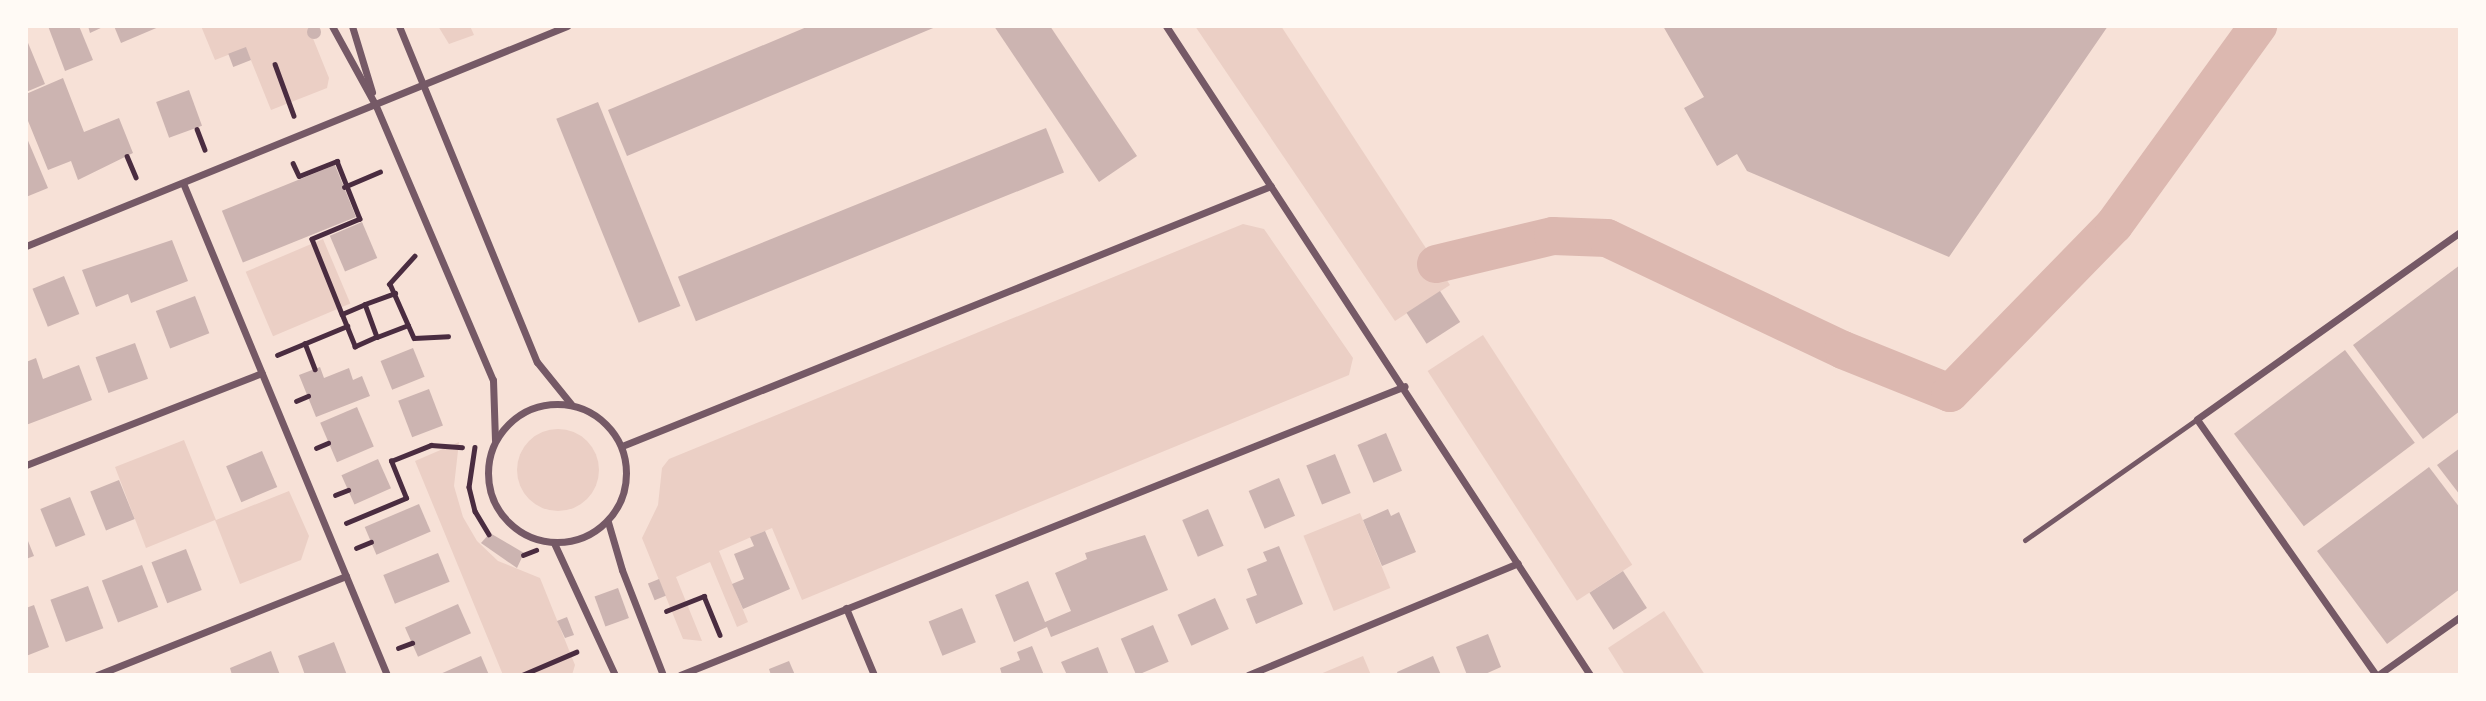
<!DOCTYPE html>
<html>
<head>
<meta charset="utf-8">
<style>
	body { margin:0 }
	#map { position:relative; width:2486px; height:701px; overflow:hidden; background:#f7e1d7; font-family:Literata,serif }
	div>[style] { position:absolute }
	.green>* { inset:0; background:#ebcfc5; transform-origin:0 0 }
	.round { border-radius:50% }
	.canal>* { height:38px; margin:-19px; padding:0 19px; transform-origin:19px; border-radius:19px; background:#dcb8b0 }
	.building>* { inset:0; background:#ccb4b1; transform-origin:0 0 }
	.path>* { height:4.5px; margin:-2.25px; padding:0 2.25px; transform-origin:2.25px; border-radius:2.25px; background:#4a2c40 }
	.service>* { height:5px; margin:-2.5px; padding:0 2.5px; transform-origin:2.5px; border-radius:2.5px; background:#755966 }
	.minor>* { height:7px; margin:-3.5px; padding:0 3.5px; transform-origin:3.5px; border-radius:3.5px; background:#755966 }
	.minor>.ring { margin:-3.5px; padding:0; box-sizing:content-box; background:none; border:7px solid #755966; border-radius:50% }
	span { translate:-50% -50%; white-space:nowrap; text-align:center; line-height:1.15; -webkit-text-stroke:6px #fffaf5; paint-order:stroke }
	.frame { position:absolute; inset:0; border:28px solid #fffaf5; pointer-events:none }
</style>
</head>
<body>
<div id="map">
	<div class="green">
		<i style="clip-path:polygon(201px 26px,308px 26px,329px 78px,327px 88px,271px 110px,246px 48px,215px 60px)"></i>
		<i style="clip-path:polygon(438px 26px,470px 26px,474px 35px,449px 44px)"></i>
		<i style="clip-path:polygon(1195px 26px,1281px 26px,1450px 285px,1395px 321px)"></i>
		<i style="clip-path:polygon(1243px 224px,1264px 229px,1353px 358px,1349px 375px,802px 600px,772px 528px,719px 551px,748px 622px,737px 627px,710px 562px,676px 577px,702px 641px,683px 639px,642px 538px,658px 505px,662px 468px,669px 459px)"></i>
		<i style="left:323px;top:239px;width:70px;height:84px;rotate:67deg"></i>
		<i style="left:1483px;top:335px;width:274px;height:66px;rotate:57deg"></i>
		<i class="round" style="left:517px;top:429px;width:82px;height:82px"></i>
		<i style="clip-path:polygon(184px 440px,216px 520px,289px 491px,309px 536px,301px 560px,240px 584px,215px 520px,146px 548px,115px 467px)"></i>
		<i style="clip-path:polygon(459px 442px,454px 486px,463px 517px,477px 541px,498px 561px,540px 578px,575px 665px,572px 675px,503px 675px,415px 461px)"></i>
		<i style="left:1360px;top:513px;width:81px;height:61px;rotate:68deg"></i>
		<i style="clip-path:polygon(1664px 611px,1705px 675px,1625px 675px,1608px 648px)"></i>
		<i style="clip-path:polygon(1363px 656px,1371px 675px,1318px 675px)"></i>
	</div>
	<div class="canal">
		<i style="left:1436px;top:264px;width:120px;rotate:-13.5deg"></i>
		<i style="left:1553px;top:236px;width:54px;rotate:2.1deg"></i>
		<i style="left:1607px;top:238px;width:261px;rotate:25.4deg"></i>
		<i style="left:1843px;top:350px;width:115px;rotate:21.9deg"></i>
		<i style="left:1950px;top:393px;width:235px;rotate:-45.7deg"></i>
		<i style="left:2114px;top:225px;width:246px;rotate:-54.1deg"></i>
	</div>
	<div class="building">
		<i class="round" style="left:307px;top:25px;width:14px;height:14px"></i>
		<i style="clip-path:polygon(48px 26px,79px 26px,93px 60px,65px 71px)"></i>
		<i style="clip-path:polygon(88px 26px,105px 26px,90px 33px)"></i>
		<i style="clip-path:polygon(114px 26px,161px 26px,121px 43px)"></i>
		<i style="clip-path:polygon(809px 26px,938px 26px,627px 156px,608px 110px)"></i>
		<i style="clip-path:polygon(994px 26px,1050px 26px,1137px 156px,1099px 182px)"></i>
		<i style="clip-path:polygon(1663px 26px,2108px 26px,1949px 257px,1747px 171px,1737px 154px,1717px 166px,1684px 108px,1704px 97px)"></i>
		<i style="clip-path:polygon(26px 38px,45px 84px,26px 92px)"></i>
		<i style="left:246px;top:47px;width:14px;height:19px;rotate:69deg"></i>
		<i style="clip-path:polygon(63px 78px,84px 132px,119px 118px,133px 153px,78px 180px,71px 161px,48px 170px,26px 116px,26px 94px)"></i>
		<i style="left:189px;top:90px;width:38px;height:35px;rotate:70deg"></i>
		<i style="left:598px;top:102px;width:220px;height:45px;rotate:68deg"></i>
		<i style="left:1046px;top:128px;width:48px;height:397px;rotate:68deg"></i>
		<i style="clip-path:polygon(26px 136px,48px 188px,26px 197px)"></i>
		<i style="left:335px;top:165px;width:56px;height:122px;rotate:68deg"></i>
		<i style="left:362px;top:222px;width:39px;height:35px;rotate:67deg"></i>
		<i style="clip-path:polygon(172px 240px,188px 281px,131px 303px,128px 294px,96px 307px,82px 270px)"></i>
		<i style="clip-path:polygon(2460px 265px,2460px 411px,2423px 439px,2353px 345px)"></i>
		<i style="left:64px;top:276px;width:41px;height:34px;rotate:68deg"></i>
		<i style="left:1440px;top:291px;width:37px;height:40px;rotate:57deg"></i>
		<i style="left:195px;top:296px;width:40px;height:42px;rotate:69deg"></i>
		<i style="left:135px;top:343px;width:38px;height:42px;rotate:70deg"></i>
		<i style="left:413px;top:348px;width:31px;height:35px;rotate:68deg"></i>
		<i style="left:2345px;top:350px;width:116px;height:139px;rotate:53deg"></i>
		<i style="clip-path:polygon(36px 358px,43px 379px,79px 365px,92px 400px,26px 425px,26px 362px)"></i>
		<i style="clip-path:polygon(320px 367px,324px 378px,349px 368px,353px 380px,362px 376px,370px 396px,316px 417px,299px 375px)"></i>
		<i style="left:429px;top:389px;width:39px;height:33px;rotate:69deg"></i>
		<i style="left:357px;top:407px;width:43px;height:40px;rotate:67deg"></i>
		<i style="left:1386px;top:433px;width:41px;height:31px;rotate:67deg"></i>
		<i style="clip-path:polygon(2460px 448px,2460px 495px,2437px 465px)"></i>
		<i style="left:262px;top:451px;width:39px;height:39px;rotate:67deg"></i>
		<i style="left:1335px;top:454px;width:42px;height:31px;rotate:68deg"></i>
		<i style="left:378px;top:459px;width:32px;height:40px;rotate:66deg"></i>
		<i style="clip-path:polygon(2429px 467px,2460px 508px,2460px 589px,2387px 644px,2317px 551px)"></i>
		<i style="left:1279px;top:478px;width:41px;height:33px;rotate:67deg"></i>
		<i style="left:119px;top:480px;width:42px;height:31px;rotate:68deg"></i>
		<i style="left:70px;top:497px;width:41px;height:32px;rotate:68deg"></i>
		<i style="left:419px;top:504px;width:30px;height:59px;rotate:67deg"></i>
		<i style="left:1208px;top:509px;width:40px;height:28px;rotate:67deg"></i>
		<i style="clip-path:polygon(1388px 509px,1391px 516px,1399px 512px,1416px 552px,1382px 566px,1363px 520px)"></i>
		<i style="clip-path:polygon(765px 531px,790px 589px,743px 609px,732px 584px,744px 579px,734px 554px,754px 546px,750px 537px)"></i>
		<i style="clip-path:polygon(490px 533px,524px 553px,517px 568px,481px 543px)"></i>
		<i style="clip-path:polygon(1145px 535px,1168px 590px,1051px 637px,1047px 627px,1014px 642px,995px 595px,1028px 581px,1045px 622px,1071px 611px,1055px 573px,1087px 559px,1085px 553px)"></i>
		<i style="clip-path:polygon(26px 536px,34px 556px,26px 559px)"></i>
		<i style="clip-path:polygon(1279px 546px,1303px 604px,1256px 624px,1246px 599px,1257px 595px,1247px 569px,1267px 561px,1263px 552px)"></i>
		<i style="left:186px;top:549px;width:44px;height:37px;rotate:69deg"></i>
		<i style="left:438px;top:553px;width:31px;height:59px;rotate:68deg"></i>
		<i style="left:142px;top:565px;width:45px;height:43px;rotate:69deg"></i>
		<i style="left:1623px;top:571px;width:44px;height:40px;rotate:57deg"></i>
		<i style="left:659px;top:579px;width:18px;height:12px;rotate:68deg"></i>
		<i style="left:88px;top:586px;width:45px;height:40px;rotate:70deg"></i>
		<i style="left:618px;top:588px;width:32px;height:25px;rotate:70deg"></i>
		<i style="left:1215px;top:598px;width:34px;height:41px;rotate:66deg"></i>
		<i style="left:458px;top:604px;width:32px;height:58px;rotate:66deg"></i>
		<i style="clip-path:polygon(34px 605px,49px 647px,26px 656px,26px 608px)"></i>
		<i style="left:962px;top:608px;width:37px;height:36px;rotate:68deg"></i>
		<i style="clip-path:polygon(567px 617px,574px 635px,565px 638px,557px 621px)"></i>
		<i style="left:1153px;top:625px;width:40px;height:35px;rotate:67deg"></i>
		<i style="clip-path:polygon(1488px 634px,1501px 667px,1483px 675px,1467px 675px,1456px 647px)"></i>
		<i style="clip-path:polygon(334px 642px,347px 675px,305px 675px,298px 656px)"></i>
		<i style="clip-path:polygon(1032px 646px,1044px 675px,1002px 675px,1000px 668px,1020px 660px,1017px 652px)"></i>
		<i style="clip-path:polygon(1098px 647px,1109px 675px,1067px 675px,1061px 662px)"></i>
		<i style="clip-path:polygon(271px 651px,280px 675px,232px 675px,230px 668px)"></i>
		<i style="clip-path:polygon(481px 656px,489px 675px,438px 675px)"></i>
		<i style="clip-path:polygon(1433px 656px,1441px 675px,1398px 675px,1397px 672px)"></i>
		<i style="clip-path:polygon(789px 661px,795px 675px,771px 675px,769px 669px)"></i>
	</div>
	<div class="path">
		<i style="left:275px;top:64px;width:55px;rotate:69.9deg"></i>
		<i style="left:197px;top:129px;width:22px;rotate:69deg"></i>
		<i style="left:127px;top:156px;width:23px;rotate:67deg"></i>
		<i style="left:293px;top:163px;width:14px;rotate:65deg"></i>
		<i style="left:299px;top:176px;width:41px;rotate:-21.5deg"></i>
		<i style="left:337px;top:161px;width:62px;rotate:68.4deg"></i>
		<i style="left:360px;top:219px;width:52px;rotate:157.4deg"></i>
		<i style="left:312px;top:239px;width:81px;rotate:68.2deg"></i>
		<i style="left:344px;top:187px;width:39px;rotate:-23deg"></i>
		<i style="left:415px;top:256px;width:38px;rotate:132deg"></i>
		<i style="left:390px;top:284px;width:59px;rotate:66deg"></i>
		<i style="left:414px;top:338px;width:34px;rotate:-3deg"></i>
		<i style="left:365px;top:304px;width:35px;rotate:70deg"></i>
		<i style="left:377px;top:337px;width:24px;rotate:156deg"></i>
		<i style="left:355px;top:347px;width:35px;rotate:-112deg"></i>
		<i style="left:342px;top:314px;width:25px;rotate:-23deg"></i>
		<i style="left:365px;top:304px;width:32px;rotate:-20deg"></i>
		<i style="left:377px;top:337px;width:33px;rotate:-21deg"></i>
		<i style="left:305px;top:343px;width:28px;rotate:69deg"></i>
		<i style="left:277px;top:355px;width:76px;rotate:-22.5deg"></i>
		<i style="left:296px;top:401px;width:13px;rotate:-23deg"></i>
		<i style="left:475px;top:447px;width:40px;rotate:98.5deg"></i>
		<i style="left:469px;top:487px;width:25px;rotate:76deg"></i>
		<i style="left:475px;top:511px;width:27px;rotate:59deg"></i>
		<i style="left:316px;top:448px;width:13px;rotate:-23deg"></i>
		<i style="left:335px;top:495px;width:14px;rotate:-21deg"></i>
		<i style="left:346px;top:523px;width:65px;rotate:-22.6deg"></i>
		<i style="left:406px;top:498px;width:40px;rotate:-112deg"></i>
		<i style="left:391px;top:461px;width:43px;rotate:-21.8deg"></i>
		<i style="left:431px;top:445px;width:31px;rotate:4deg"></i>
		<i style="left:356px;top:548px;width:16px;rotate:-22deg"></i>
		<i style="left:523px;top:555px;width:14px;rotate:-21deg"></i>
		<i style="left:666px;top:611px;width:41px;rotate:-21.5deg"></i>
		<i style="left:704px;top:596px;width:42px;rotate:67.7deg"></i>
		<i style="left:398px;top:648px;width:15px;rotate:-20deg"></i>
		<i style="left:522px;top:675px;width:59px;rotate:-23.1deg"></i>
	</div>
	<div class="service">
		<i style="left:2025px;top:540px;width:210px;rotate:-35.1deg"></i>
	</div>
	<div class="minor">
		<i style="left:332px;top:26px;width:91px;rotate:61.2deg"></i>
		<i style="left:376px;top:106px;width:298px;rotate:66.9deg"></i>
		<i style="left:493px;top:380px;width:60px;rotate:88.1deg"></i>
		<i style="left:352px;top:26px;width:69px;rotate:73.1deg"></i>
		<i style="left:399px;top:26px;width:363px;rotate:67.7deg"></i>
		<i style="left:537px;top:362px;width:54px;rotate:51deg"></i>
		<i style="left:1166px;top:26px;width:775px;rotate:56.84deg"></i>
		<i style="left:183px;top:183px;width:533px;rotate:67.48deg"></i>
		<i style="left:26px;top:246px;width:584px;rotate:-22.13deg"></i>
		<i class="ring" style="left:488px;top:404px;width:131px;height:131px"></i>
		<i style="left:622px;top:446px;width:699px;rotate:-21.83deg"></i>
		<i style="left:26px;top:465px;width:253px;rotate:-21.3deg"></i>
		<i style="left:608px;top:522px;width:50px;rotate:73.7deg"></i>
		<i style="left:622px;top:570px;width:113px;rotate:68.7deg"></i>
		<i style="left:554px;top:543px;width:145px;rotate:65.2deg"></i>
		<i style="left:846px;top:608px;width:73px;rotate:67.3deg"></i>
		<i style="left:97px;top:675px;width:268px;rotate:-21.7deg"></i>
		<i style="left:680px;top:675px;width:780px;rotate:-21.73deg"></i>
		<i style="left:1248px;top:675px;width:292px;rotate:-22.5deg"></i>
		<i style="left:2376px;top:675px;width:312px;rotate:-125deg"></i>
		<i style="left:2197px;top:419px;width:323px;rotate:-35.4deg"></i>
		<i style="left:2378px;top:675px;width:100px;rotate:-35.3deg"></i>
	</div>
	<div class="frame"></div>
</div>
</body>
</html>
